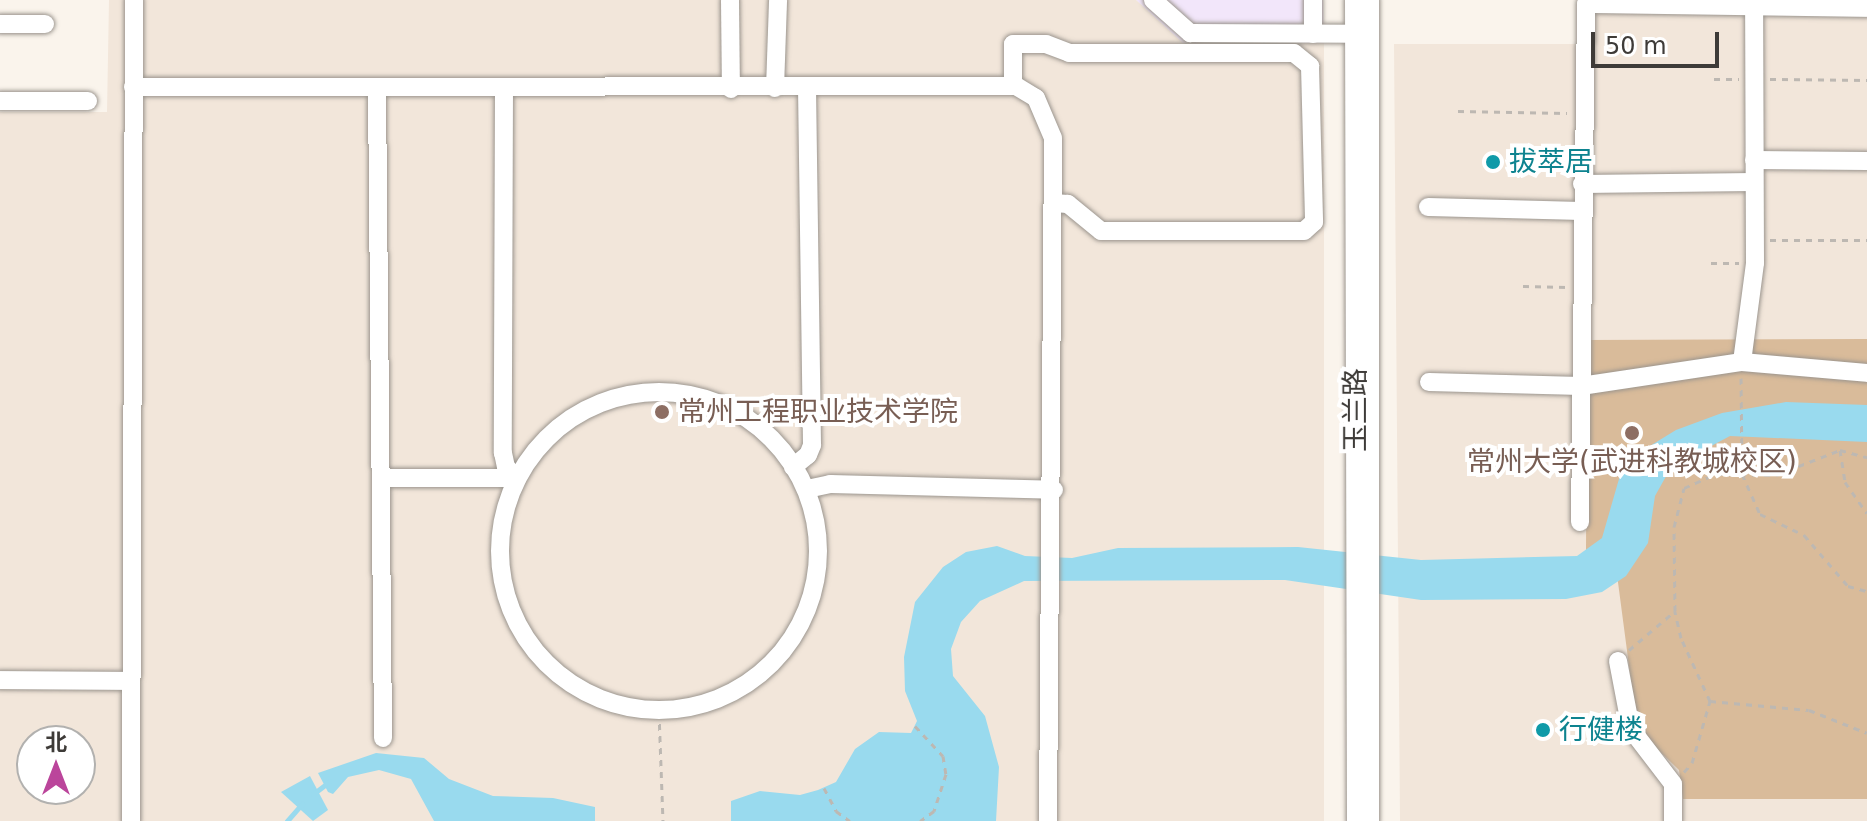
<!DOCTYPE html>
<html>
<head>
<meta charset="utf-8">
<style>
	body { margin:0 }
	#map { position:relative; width:1867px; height:821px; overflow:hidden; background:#faf4ec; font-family:"DejaVu Sans","Noto Sans SC",sans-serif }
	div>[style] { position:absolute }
	.commercial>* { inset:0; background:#f2e6fa }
	.built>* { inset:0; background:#f2e6da }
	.green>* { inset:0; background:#d9bb9a }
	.water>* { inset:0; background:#99daee }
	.stream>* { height:5px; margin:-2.5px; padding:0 2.5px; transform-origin:2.5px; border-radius:2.5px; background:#99daee }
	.path>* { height:3px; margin-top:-1.5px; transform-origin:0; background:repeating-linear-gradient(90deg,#bdb8b2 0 6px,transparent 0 12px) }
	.roads { filter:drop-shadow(0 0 2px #9b958e) drop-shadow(0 0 2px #9b958e) }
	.minor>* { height:18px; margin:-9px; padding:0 9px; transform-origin:9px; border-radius:9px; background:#fff }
	.minor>.ring { margin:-9px; padding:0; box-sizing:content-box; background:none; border:18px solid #fff; border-radius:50% }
	.dots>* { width:22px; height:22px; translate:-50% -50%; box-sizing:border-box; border:4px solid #fff; border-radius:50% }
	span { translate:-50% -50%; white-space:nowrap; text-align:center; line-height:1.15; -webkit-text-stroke:8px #fff; paint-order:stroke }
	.culture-label { font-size:28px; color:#0d838f }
	.left { translate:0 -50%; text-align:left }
	.street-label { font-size:28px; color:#3e3b38 }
	.education-label { font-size:28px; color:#785e54 }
	.north { position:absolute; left:16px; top:725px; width:80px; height:80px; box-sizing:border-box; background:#fff; border:2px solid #b2b1af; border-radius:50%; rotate:0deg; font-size:22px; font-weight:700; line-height:32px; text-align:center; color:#3e3b38 }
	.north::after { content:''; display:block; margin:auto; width:28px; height:36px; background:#bb459b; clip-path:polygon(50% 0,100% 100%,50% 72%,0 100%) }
	.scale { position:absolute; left:1591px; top:32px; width:128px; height:36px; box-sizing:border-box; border:4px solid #3e3b38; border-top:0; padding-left:10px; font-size:24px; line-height:28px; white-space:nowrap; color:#3e3b38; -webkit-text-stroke:6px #fff; paint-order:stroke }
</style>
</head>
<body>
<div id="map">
	<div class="commercial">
		<i style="clip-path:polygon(1136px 0,1323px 0,1324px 43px,1182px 43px)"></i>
	</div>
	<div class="built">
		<i style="clip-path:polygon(evenodd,109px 0,1136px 0,1183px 43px,1324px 43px,1324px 821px,0 821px,0 112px,107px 112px,109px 0,32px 741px,80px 741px,80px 789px,32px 789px,32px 741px)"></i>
		<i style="clip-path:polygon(1584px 3px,1867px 5px,1867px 821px,1400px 821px,1394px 44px,1582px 44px)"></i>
	</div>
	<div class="green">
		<i style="clip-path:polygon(1867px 339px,1867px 799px,1683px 799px,1679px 770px,1642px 734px,1636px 719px,1614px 552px,1586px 552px,1587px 340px)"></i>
	</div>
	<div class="water">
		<i style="clip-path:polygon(1786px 402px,1867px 405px,1867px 442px,1730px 436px,1698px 453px,1669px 471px,1655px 496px,1648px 543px,1626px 576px,1602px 592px,1566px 599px,1421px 600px,1285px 580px,1024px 581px,980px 601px,961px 622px,951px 649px,953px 676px,985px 716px,999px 767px,996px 821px,731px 821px,731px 801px,760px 791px,800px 795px,818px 790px,836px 782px,855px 749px,879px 732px,911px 733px,917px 721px,905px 691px,904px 657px,915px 602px,943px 567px,966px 552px,997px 546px,1025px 556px,1072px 558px,1118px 548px,1298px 547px,1421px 560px,1577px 556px,1602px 538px,1621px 472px,1645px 449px,1676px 430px,1722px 413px)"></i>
		<i style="clip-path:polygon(376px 753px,424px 758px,449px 779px,493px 796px,553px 798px,595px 807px,595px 821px,434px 821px,411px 779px,379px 770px,348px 777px,333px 794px,328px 792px,318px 773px)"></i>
		<i style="clip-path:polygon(310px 776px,328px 810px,313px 821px,281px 792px)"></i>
	</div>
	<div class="stream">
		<i style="left:313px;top:794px;width:21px;rotate:-37deg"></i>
		<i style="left:287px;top:821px;width:23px;rotate:-49deg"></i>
	</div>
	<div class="path">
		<i style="left:1714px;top:79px;width:25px"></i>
		<i style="left:1770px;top:79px;width:97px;rotate:0.6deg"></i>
		<i style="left:1458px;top:111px;width:109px;rotate:1.1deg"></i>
		<i style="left:1770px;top:240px;width:97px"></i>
		<i style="left:1711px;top:263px;width:28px"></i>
		<i style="left:1523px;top:286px;width:44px;rotate:1.3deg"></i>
		<i style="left:1741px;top:378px;width:96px;rotate:89.4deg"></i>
		<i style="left:1742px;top:474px;width:44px;rotate:65.8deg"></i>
		<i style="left:1760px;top:514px;width:49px;rotate:25.5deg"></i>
		<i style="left:1804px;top:535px;width:67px;rotate:49.2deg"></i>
		<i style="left:1848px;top:586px;width:20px;rotate:15deg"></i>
		<i style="left:1840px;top:450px;width:32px;rotate:81deg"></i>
		<i style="left:1845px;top:482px;width:38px;rotate:55deg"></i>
		<i style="left:1515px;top:458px;width:48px;rotate:1.2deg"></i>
		<i style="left:1629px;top:650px;width:60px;rotate:-40.3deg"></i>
		<i style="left:1710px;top:701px;width:99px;rotate:5.2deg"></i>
		<i style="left:1809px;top:710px;width:62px;rotate:21.6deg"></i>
		<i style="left:659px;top:712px;width:109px;rotate:87.9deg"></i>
		<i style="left:915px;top:726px;width:41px;rotate:47deg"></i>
		<i style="left:943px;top:756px;width:18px;rotate:81deg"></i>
		<i style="left:946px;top:774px;width:39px;rotate:108deg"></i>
		<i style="left:934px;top:811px;width:17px;rotate:144deg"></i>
		<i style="left:1684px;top:772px;width:12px;rotate:-48deg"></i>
		<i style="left:1692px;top:763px;width:65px;rotate:-73.8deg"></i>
		<i style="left:1710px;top:701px;width:69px;rotate:-114.7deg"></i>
		<i style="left:1681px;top:638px;width:28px;rotate:-103deg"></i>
		<i style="left:1675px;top:611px;width:84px;rotate:-90.7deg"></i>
		<i style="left:1674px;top:527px;width:40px;rotate:-75.6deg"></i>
		<i style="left:1684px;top:488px;width:35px;rotate:-24deg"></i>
		<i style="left:1716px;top:474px;width:60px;rotate:1deg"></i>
		<i style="left:1776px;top:475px;width:69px;rotate:-21.3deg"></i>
		<i style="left:1840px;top:450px;width:28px;rotate:15deg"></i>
		<i style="left:824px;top:788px;width:26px;rotate:62deg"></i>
		<i style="left:836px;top:811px;width:17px;rotate:36deg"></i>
	</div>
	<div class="roads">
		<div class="minor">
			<i style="left:730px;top:0;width:89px;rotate:89.4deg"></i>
			<i style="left:1153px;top:0;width:50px;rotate:41.7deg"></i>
			<i style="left:1190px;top:33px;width:165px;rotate:0.3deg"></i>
			<i style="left:1313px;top:0;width:34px;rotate:90deg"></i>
			<i style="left:1354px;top:0;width:821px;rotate:89.86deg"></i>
			<i style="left:1370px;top:0;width:821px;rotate:90deg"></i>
			<i style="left:0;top:24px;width:45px"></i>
			<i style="left:1013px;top:86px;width:42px;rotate:-90deg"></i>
			<i style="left:1013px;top:44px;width:33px"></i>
			<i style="left:1046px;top:44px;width:25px;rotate:21deg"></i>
			<i style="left:1069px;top:53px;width:225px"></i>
			<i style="left:1294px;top:53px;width:21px;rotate:39deg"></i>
			<i style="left:1310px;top:66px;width:156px;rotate:88.5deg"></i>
			<i style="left:1314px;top:222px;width:13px;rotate:138deg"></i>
			<i style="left:1304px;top:231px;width:203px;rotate:180deg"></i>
			<i style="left:1101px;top:231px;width:43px;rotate:-140.7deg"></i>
			<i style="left:1068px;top:204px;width:15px;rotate:-176deg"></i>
			<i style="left:133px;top:87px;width:883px;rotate:-0.06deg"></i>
			<i style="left:1016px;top:86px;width:23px;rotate:31deg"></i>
			<i style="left:1036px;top:98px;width:43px;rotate:67deg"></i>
			<i style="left:1053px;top:138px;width:683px;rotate:90.42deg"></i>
			<i style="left:377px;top:88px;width:650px;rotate:89.47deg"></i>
			<i style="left:504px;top:88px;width:365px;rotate:90.2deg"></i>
			<i style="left:503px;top:453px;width:14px;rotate:78deg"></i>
			<i style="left:506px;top:467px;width:16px;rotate:45deg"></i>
			<i style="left:775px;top:88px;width:88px;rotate:-88deg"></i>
			<i style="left:0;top:101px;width:88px"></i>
			<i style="left:1754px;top:160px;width:113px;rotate:0.5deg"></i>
			<i style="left:1582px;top:184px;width:172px;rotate:-0.7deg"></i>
			<i style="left:1428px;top:207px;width:154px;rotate:1.5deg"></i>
			<i style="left:1742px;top:362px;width:100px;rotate:-82.5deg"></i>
			<i style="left:1755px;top:263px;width:257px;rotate:-90.2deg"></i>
			<i style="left:1429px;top:382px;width:152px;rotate:1.5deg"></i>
			<i style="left:1581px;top:386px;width:163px;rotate:-8.5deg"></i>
			<i style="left:1742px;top:362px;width:125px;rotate:5deg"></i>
			<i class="ring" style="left:500px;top:392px;width:300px;height:300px"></i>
			<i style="left:793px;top:467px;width:19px;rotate:-39deg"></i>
			<i style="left:808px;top:455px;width:11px;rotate:-68deg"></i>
			<i style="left:812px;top:445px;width:357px;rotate:-90.8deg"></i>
			<i style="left:381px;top:478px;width:136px"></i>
			<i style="left:807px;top:489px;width:24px;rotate:-12deg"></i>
			<i style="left:830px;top:484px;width:224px;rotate:1.5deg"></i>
			<i style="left:1580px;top:522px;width:518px;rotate:-89.34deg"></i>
			<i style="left:1586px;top:4px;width:281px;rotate:0.8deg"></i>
			<i style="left:1618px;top:661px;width:69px;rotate:79.2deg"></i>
			<i style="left:1631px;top:729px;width:69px;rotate:52.6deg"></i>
			<i style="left:1673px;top:784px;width:37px;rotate:90deg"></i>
			<i style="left:0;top:680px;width:131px;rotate:0.4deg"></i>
			<i style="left:131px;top:821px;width:821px;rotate:-89.79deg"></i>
		</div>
	</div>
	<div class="dots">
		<i style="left:1493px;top:162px;background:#0f9aa8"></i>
		<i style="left:662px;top:412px;background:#8d6e63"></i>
		<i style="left:1632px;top:433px;background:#8d6e63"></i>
		<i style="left:1543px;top:730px;background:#0f9aa8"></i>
	</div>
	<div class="culture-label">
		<span class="left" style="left:1509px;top:162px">拔萃居</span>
		<span class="left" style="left:1559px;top:730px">行健楼</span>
	</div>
	<div class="street-label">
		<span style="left:1356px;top:410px;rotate:-90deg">玉兰路</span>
	</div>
	<div class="education-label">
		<span class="left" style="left:678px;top:412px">常州工程职业技术学院</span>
		<span style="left:1632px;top:462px">常州大学(武进科教城校区)</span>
	</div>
	<div class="north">北</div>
	<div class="scale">50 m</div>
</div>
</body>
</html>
